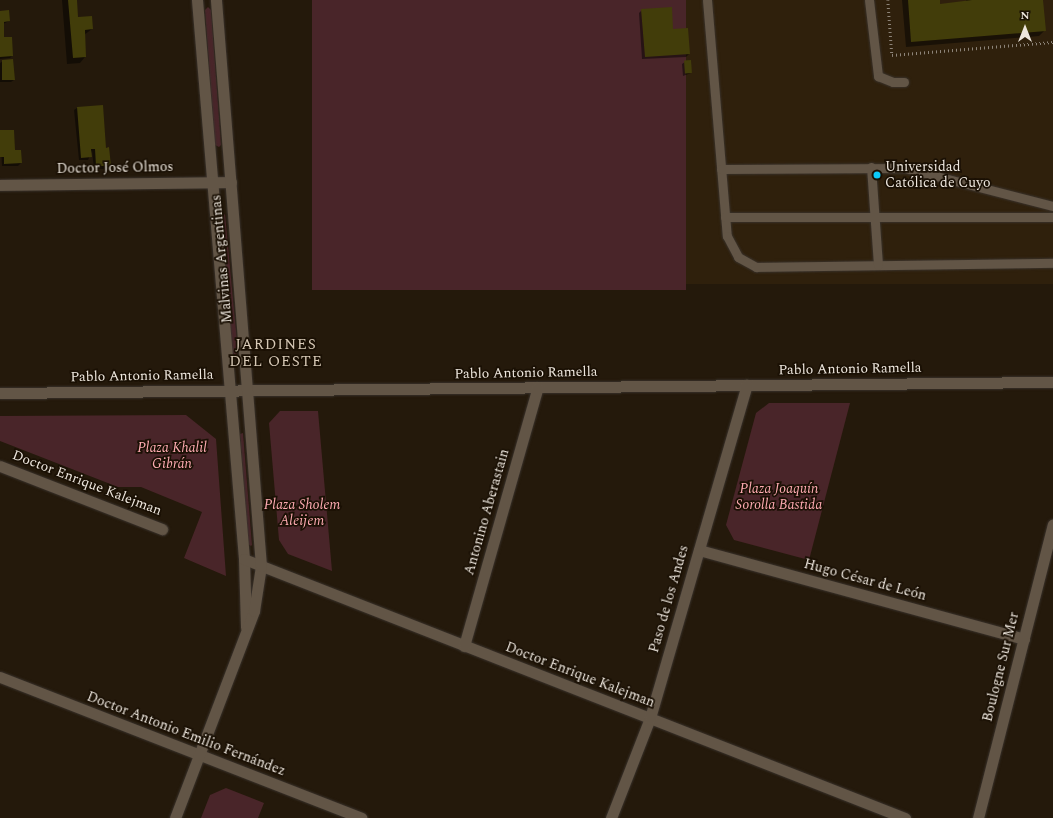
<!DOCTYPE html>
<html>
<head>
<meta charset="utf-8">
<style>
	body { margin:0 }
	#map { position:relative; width:1053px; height:818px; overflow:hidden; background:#24190b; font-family:Spectral,serif }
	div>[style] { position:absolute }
	.built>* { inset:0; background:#2f200c; transform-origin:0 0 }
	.green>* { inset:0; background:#492529; transform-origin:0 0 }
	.shadow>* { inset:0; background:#0007 }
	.building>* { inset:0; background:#423d0a; transform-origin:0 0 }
	.path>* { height:2.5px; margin-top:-1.25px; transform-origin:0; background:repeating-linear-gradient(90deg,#8d8479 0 1px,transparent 0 4px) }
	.roads { filter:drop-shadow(0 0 1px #39322c) drop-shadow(0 0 1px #39322c) }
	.service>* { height:9px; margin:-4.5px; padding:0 4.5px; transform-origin:4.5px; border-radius:4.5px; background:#625546 }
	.minor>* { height:11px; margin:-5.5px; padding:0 5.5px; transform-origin:5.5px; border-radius:5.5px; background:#625546 }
	.dots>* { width:11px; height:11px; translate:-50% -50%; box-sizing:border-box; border:2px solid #1a1004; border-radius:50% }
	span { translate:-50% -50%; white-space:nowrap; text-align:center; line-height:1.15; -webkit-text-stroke:3.5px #1a1004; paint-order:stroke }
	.poi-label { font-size:14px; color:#ede6dd }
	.left { translate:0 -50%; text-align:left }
	.street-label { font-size:14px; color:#ede6dd }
	.park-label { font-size:14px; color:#fdaab1; font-style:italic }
	.neighbourhood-label { font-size:15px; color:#d7c9b6; letter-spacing:1px }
	.north { position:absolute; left:1005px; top:8px; width:40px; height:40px; -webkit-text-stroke:3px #1a1004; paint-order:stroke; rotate:0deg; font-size:11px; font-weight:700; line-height:16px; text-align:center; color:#ede6dd }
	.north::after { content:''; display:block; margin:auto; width:14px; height:18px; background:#ede6dd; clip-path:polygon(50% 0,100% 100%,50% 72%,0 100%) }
</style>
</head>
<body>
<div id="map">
	<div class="built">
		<i style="left:686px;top:0;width:367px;height:284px"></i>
	</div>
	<div class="green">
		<i style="left:312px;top:0;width:374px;height:290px"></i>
		<i style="clip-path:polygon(208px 7px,211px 10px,221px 145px,219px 147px,215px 145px,205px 10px)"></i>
		<i style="clip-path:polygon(225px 214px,238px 352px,235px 355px,232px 352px,222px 217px)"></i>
		<i style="clip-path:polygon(769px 403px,850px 403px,809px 560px,734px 540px,726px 525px,756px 413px)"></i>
		<i style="clip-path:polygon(280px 411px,318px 411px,332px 571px,288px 554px,279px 540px,269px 423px)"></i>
		<i style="clip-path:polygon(186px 415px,216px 439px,226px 576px,184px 558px,202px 512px,141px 487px,118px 487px,0 441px,0 416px)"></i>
		<i style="clip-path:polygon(243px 433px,252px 545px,251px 546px,248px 544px,240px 434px)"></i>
		<i style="clip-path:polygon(226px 788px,264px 803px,258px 818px,201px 818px,210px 795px)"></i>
	</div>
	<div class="shadow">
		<i style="clip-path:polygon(62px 0,76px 0,77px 18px,92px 29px,84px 35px,85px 57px,80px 63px,67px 64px)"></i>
		<i style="clip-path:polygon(902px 0,939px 0,939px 5px,967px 2px,966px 0,1042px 0,1045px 30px,1039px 36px,906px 47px)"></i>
		<i style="clip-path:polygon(642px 10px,672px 30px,689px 54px,686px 57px,642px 59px,639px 13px)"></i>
		<i style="clip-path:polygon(0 12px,9px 21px,3px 24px,3px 38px,12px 56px,10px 58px,0 59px)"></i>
		<i style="clip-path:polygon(3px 61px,14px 80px,11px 82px,0 82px,0 63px)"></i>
		<i style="clip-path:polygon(685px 62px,691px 73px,683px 76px,682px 64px)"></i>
		<i style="clip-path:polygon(102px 106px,105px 149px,108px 149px,110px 166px,107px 169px,94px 169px,92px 151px,88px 160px,79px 160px,74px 110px,77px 108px)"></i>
		<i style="clip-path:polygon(0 131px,21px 163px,18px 166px,2px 166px)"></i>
	</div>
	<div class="building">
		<i style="clip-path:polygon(68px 0,77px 0,78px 17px,92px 16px,93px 29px,85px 30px,86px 57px,73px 58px)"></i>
		<i style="clip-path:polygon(908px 0,940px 0,940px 4px,972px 0,1043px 0,1046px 31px,911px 42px)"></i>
		<i style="clip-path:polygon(672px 7px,673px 29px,688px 28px,690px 54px,645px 57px,641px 9px)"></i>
		<i style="clip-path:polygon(9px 10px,10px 21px,4px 22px,4px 37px,12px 37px,13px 56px,0 57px,0 11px)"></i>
		<i style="clip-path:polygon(13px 59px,15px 80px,2px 80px,2px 60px)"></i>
		<i style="left:691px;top:60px;width:13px;height:7px;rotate:86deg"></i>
		<i style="clip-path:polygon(103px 105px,106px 148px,109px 147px,111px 166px,96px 166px,95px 149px,91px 149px,92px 157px,81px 158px,77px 107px)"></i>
		<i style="clip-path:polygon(0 130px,14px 130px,15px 150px,21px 150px,22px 163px,4px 164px,4px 157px,0 157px)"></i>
	</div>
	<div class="path">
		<i style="left:888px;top:0;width:55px;rotate:85.8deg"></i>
		<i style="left:892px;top:55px;width:162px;rotate:-4.6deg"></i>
	</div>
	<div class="roads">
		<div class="service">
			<i style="left:707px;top:0;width:237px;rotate:85.2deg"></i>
			<i style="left:727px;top:236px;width:24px;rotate:62deg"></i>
			<i style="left:738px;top:257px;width:21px;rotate:29deg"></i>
			<i style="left:756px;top:267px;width:297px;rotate:-0.8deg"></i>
			<i style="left:869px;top:0;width:77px;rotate:83.2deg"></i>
			<i style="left:878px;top:76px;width:16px;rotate:22deg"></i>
			<i style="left:893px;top:82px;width:11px"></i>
			<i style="left:871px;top:167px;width:98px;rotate:85.9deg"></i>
			<i style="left:721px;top:169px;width:184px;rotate:-0.3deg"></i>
			<i style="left:905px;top:168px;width:153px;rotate:14.4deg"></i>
			<i style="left:725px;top:217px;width:328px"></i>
		</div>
		<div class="minor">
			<i style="left:197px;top:0;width:561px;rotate:85.19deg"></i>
			<i style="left:244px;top:559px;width:68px;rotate:88.3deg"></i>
			<i style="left:0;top:185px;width:231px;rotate:-0.7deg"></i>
			<i style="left:0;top:393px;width:1053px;rotate:-0.6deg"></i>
			<i style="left:0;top:466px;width:174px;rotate:21.3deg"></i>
			<i style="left:699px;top:550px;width:337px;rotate:15.3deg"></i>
			<i style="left:244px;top:559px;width:710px;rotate:21.4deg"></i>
			<i style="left:464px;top:646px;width:269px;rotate:-74.1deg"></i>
			<i style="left:0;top:677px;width:388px;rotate:21.3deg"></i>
			<i style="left:175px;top:818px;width:222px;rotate:-69.1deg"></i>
			<i style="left:254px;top:611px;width:46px;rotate:-81.2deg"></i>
			<i style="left:261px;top:566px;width:568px;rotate:-94.55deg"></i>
			<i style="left:611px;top:818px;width:107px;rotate:-68.7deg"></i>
			<i style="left:650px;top:718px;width:347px;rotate:-73.8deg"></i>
			<i style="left:978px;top:818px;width:303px;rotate:-75.7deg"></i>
		</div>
	</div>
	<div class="dots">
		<i style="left:877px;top:175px;background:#0bcafa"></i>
	</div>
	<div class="poi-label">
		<span class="left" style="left:885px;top:175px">Universidad<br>Católica de Cuyo</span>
	</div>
	<div class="street-label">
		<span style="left:115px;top:168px;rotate:-1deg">Doctor José Olmos</span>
		<span style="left:222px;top:259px;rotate:-95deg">Malvinas Argentinas</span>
		<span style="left:850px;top:369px;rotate:-1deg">Pablo Antonio Ramella</span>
		<span style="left:526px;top:373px;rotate:-1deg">Pablo Antonio Ramella</span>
		<span style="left:142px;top:376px;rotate:-1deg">Pablo Antonio Ramella</span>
		<span style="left:87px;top:483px;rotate:21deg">Doctor Enrique Kalejman</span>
		<span style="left:487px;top:512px;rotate:-74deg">Antonino Aberastain</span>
		<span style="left:865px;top:580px;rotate:15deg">Hugo César de León</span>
		<span style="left:669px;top:599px;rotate:-74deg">Paso de los Andes</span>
		<span style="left:1001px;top:667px;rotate:-76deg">Boulogne Sur Mer</span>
		<span style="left:580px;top:675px;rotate:21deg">Doctor Enrique Kalejman</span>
		<span style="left:186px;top:734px;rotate:21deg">Doctor Antonio Emilio Fernández</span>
	</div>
	<div class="park-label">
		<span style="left:172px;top:456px">Plaza Khalil<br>Gibrán</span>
		<span style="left:779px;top:497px">Plaza Joaquín<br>Sorolla Bastida</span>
		<span style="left:302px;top:513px">Plaza Sholem<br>Aleijem</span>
	</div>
	<div class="neighbourhood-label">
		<span style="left:276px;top:353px">JARDINES<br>DEL OESTE</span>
	</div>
	<div class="north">N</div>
</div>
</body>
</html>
